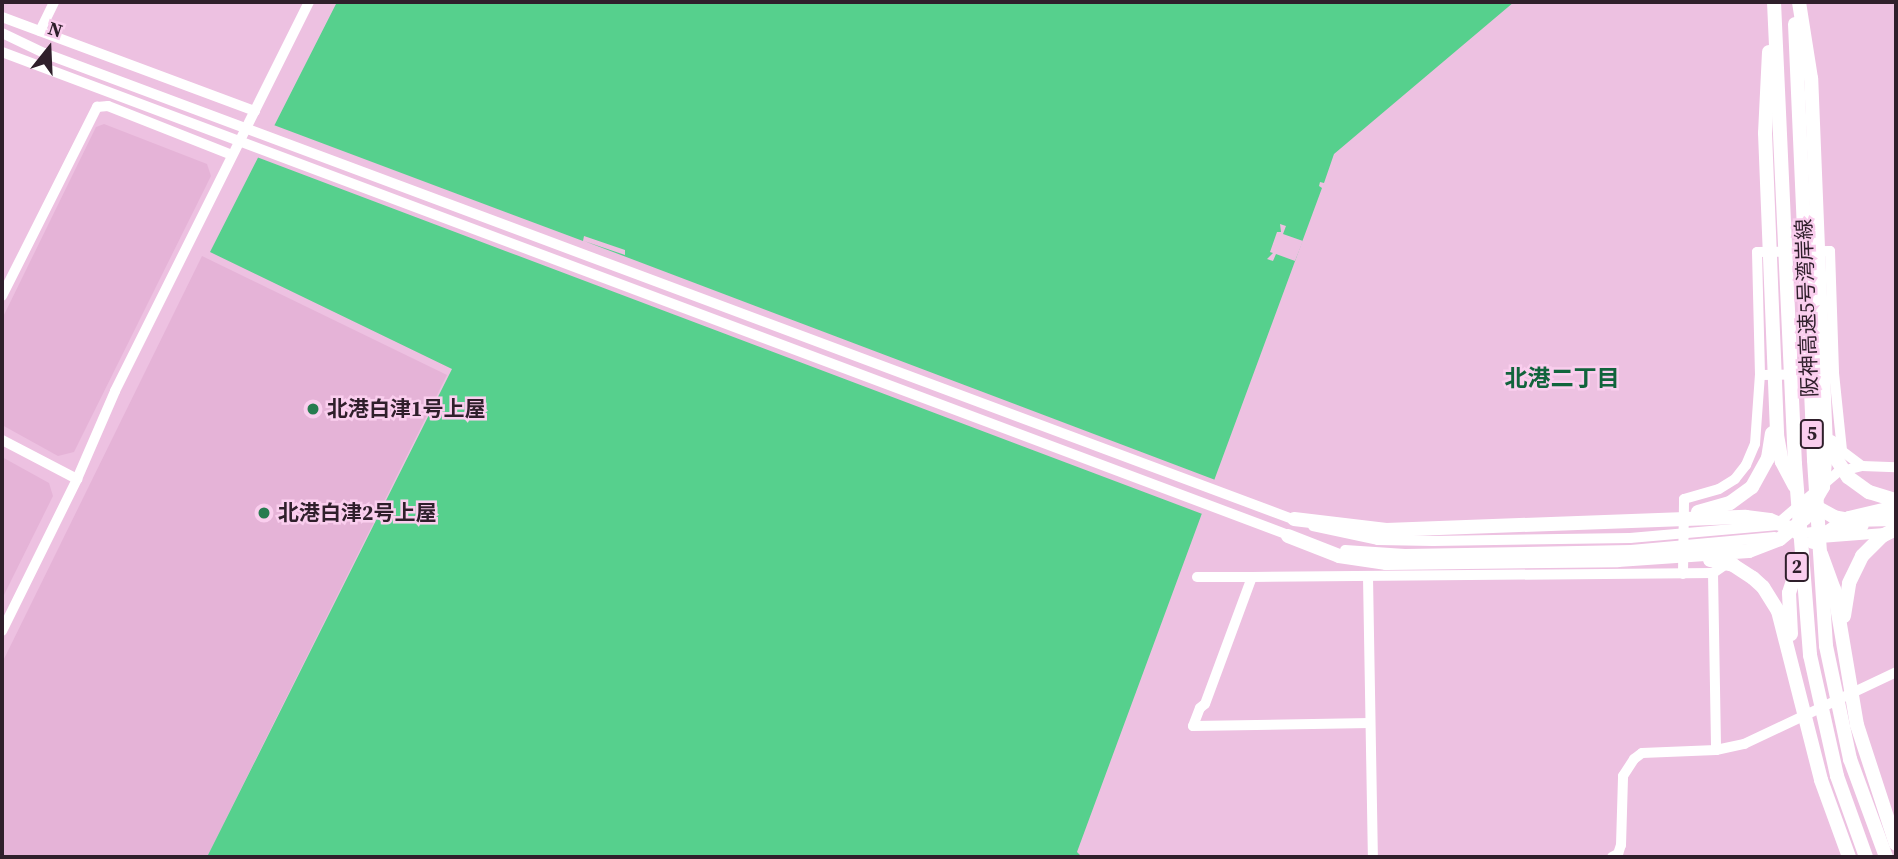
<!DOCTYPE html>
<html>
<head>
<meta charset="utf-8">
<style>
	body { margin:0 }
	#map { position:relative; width:1898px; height:859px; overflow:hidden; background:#edc1e1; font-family:"Source Serif 4","Noto Sans JP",serif }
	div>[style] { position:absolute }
	.built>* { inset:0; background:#e5b3d7 }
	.water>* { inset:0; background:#56d08d }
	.pier>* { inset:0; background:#edc1e1 }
	.minor>* { height:10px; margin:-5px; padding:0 5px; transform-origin:5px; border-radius:5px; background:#fff }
	.highway>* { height:14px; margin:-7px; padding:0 7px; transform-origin:7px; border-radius:7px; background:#fff }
	.dots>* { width:19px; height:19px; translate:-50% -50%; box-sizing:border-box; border:4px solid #faceee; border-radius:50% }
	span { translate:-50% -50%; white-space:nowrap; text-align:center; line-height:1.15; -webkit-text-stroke:5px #faceee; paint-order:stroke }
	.shield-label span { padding:2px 5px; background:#faceee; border:2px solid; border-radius:5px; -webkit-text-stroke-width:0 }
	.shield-label { font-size:19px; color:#2f1f2b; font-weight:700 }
	.street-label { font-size:21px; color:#2f1f2b }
	.poi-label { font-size:21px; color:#2f1f2b; font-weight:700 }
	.left { translate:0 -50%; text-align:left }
	.neighbourhood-label { font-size:23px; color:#11643c; font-weight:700 }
	.frame { position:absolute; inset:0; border:4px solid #2f1f2b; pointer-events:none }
	.north { position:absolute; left:14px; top:14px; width:70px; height:70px; -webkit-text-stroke:5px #faceee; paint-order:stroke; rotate:18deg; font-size:19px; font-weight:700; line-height:28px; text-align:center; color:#2f1f2b }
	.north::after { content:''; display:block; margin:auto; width:24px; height:32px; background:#2f1f2b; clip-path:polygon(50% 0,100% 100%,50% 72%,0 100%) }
</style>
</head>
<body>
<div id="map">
	<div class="built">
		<i style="clip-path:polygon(104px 124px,207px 164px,211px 176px,74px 452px,58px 456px,2px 425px,2px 319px,96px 127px)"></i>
		<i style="clip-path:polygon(202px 256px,447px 375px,207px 857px,2px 857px,2px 663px)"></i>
		<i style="clip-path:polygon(2px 457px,49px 483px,53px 496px,2px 599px)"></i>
	</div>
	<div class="water">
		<i style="clip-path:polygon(337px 2px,1514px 2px,1334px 154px,1324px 183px,1320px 182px,1319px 186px,1322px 188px,1077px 852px,1082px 857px,207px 857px,452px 369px,210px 252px)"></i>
	</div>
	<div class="pier">
		<i style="clip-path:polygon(271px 124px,583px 241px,584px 236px,625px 250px,625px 255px,584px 241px,1218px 481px,1205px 515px,254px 156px)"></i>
		<i style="clip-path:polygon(1280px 224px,1286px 226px,1283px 234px,1303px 241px,1295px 261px,1276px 254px,1273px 261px,1267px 259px,1273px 253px,1270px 252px,1277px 232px,1281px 232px)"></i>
	</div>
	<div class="minor">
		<i style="left:2px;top:17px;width:270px;rotate:20.4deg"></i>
		<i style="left:40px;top:31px;width:32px;rotate:-64deg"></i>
		<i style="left:2px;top:33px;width:47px;rotate:25.5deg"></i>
		<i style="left:44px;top:53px;width:1338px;rotate:20.47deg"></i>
		<i style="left:2px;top:52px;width:1380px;rotate:20.58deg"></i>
		<i style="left:2px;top:296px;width:212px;rotate:-63.3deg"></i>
		<i style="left:97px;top:107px;width:11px;rotate:-5deg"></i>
		<i style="left:108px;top:106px;width:133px;rotate:21.6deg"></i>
		<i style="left:1760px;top:375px;width:56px;rotate:-1deg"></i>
		<i style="left:2px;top:440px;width:85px;rotate:27.5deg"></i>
		<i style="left:1776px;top:525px;width:82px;rotate:-40.5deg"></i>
		<i style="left:1838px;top:472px;width:25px;rotate:-14deg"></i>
		<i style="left:1313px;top:526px;width:66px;rotate:12.2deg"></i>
		<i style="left:1378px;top:540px;width:55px;rotate:1deg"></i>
		<i style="left:1433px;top:541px;width:197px;rotate:-0.9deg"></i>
		<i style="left:1630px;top:538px;width:149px;rotate:-5deg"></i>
		<i style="left:1796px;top:534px;width:68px;rotate:-6.7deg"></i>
		<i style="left:1820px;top:538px;width:65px;rotate:-4.4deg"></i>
		<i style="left:1345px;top:550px;width:60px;rotate:3.8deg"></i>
		<i style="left:1405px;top:554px;width:226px;rotate:-1deg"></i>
		<i style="left:1631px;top:550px;width:144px;rotate:-5.2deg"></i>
		<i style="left:1713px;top:573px;width:177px;rotate:89deg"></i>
		<i style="left:1683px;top:574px;width:75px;rotate:-89.2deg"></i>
		<i style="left:1684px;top:499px;width:36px;rotate:-16deg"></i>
		<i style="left:1719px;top:489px;width:19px;rotate:-32deg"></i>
		<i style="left:1735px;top:479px;width:18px;rotate:-52deg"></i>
		<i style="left:1746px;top:465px;width:23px;rotate:-67deg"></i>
		<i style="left:1755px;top:444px;width:69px;rotate:-85.9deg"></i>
		<i style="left:1760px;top:375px;width:123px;rotate:-91.4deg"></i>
		<i style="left:1757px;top:252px;width:73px;rotate:-0.8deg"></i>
		<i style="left:1830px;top:251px;width:122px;rotate:88.1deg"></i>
		<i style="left:1834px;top:373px;width:78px;rotate:84.1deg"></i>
		<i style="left:1842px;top:451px;width:25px;rotate:37deg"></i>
		<i style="left:1862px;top:466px;width:34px;rotate:2deg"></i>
		<i style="left:1197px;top:577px;width:55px"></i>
		<i style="left:1368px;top:577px;width:280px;rotate:89deg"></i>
		<i style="left:2px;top:631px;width:169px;rotate:-63.7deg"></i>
		<i style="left:77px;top:479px;width:96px;rotate:-66.6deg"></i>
		<i style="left:115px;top:391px;width:435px;rotate:-63.5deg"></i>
		<i style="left:1370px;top:723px;width:177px;rotate:179deg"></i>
		<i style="left:1193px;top:726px;width:19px;rotate:-69deg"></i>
		<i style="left:1200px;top:708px;width:6px;rotate:-39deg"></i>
		<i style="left:1205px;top:704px;width:135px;rotate:-69.7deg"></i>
		<i style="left:1252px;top:577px;width:461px;rotate:-0.5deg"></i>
		<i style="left:1713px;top:573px;width:18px;rotate:-34deg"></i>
		<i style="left:1612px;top:857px;width:7px;rotate:-27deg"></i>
		<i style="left:1618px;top:854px;width:9px;rotate:-72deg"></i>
		<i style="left:1621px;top:845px;width:69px;rotate:-88.3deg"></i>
		<i style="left:1623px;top:776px;width:20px;rotate:-57deg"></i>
		<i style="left:1634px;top:759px;width:10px;rotate:-37deg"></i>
		<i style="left:1642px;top:753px;width:74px;rotate:-2.3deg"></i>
		<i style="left:1716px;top:750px;width:29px;rotate:-12deg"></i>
		<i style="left:1744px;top:744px;width:168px;rotate:-25.3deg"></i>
	</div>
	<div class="highway">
		<i style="left:1774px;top:2px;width:462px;rotate:87.4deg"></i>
		<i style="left:1795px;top:464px;width:192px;rotate:85.5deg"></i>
		<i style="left:1810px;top:655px;width:124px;rotate:77.4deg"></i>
		<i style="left:1837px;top:776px;width:86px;rotate:70.3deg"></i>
		<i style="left:1795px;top:24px;width:436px;rotate:87.5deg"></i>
		<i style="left:1814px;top:460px;width:186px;rotate:86.3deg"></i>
		<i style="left:1826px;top:646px;width:116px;rotate:78deg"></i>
		<i style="left:1850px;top:759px;width:104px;rotate:69.8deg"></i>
		<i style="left:1769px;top:52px;width:81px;rotate:92.8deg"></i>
		<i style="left:1765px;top:133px;width:302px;rotate:87.7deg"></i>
		<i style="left:1777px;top:435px;width:27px;rotate:80deg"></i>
		<i style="left:1782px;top:462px;width:27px;rotate:62deg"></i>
		<i style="left:1831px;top:442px;width:16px;rotate:75deg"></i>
		<i style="left:1835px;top:457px;width:24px;rotate:57deg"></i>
		<i style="left:1848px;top:477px;width:26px;rotate:36deg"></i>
		<i style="left:1869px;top:492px;width:28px;rotate:17deg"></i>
		<i style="left:1811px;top:504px;width:26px;rotate:29deg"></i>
		<i style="left:1834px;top:517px;width:15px;rotate:11deg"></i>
		<i style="left:1849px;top:520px;width:47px;rotate:-1.2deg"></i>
		<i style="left:1698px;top:512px;width:33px;rotate:-16deg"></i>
		<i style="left:1730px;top:503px;width:27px;rotate:-36deg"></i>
		<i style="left:1752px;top:487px;width:33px;rotate:-61deg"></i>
		<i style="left:1768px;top:458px;width:25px;rotate:-81deg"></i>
		<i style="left:1294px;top:519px;width:93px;rotate:6.8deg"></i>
		<i style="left:1386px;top:530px;width:360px;rotate:-2.1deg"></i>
		<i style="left:1746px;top:517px;width:24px;rotate:7deg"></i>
		<i style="left:1770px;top:520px;width:31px;rotate:22deg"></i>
		<i style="left:1288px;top:536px;width:55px;rotate:21.4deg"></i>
		<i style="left:1339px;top:556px;width:48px;rotate:8.5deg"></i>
		<i style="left:1386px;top:563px;width:232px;rotate:-0.7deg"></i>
		<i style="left:1618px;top:560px;width:131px;rotate:-3.9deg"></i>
		<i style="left:1749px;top:551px;width:33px;rotate:-21deg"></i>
		<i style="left:1780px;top:539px;width:33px;rotate:-40deg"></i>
		<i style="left:1805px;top:518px;width:36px;rotate:-60deg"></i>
		<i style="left:1823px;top:487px;width:40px;rotate:-85.7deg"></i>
		<i style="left:1826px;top:447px;width:369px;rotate:-92.3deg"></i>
		<i style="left:1811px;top:78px;width:77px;rotate:-99deg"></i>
		<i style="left:1813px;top:542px;width:43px;rotate:-33.7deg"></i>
		<i style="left:1849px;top:518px;width:48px;rotate:-13.2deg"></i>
		<i style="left:1821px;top:554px;width:37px;rotate:70deg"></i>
		<i style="left:1834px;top:589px;width:138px;rotate:80.4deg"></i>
		<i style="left:1857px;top:725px;width:125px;rotate:71.9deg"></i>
		<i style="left:1710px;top:560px;width:24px;rotate:12deg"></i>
		<i style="left:1733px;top:565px;width:24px;rotate:33deg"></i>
		<i style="left:1753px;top:578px;width:13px;rotate:42deg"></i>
		<i style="left:1763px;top:587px;width:28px;rotate:58deg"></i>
		<i style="left:1778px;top:611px;width:174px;rotate:75.7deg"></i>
		<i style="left:1821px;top:780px;width:82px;rotate:70deg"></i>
		<i style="left:1844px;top:616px;width:33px;rotate:-81deg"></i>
		<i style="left:1849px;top:583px;width:30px;rotate:-64deg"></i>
		<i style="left:1862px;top:556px;width:28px;rotate:-45deg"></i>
		<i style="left:1882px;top:536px;width:16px;rotate:-27deg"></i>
		<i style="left:1791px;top:634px;width:41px;rotate:-92.8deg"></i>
		<i style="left:1789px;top:593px;width:29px;rotate:-72deg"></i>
	</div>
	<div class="dots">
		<i style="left:313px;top:409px;background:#277c50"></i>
		<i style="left:264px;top:513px;background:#277c50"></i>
	</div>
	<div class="shield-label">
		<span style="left:1812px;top:434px">5</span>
		<span style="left:1797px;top:567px">2</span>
	</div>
	<div class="street-label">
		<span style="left:1807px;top:308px;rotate:-92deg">阪神高速5号湾岸線</span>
	</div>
	<div class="poi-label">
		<span class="left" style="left:327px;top:409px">北港白津1号上屋</span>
		<span class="left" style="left:278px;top:513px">北港白津2号上屋</span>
	</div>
	<div class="neighbourhood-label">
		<span style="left:1562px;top:378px">北港二丁目</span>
	</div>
	<div class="frame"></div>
	<div class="north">N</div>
</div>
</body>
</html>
